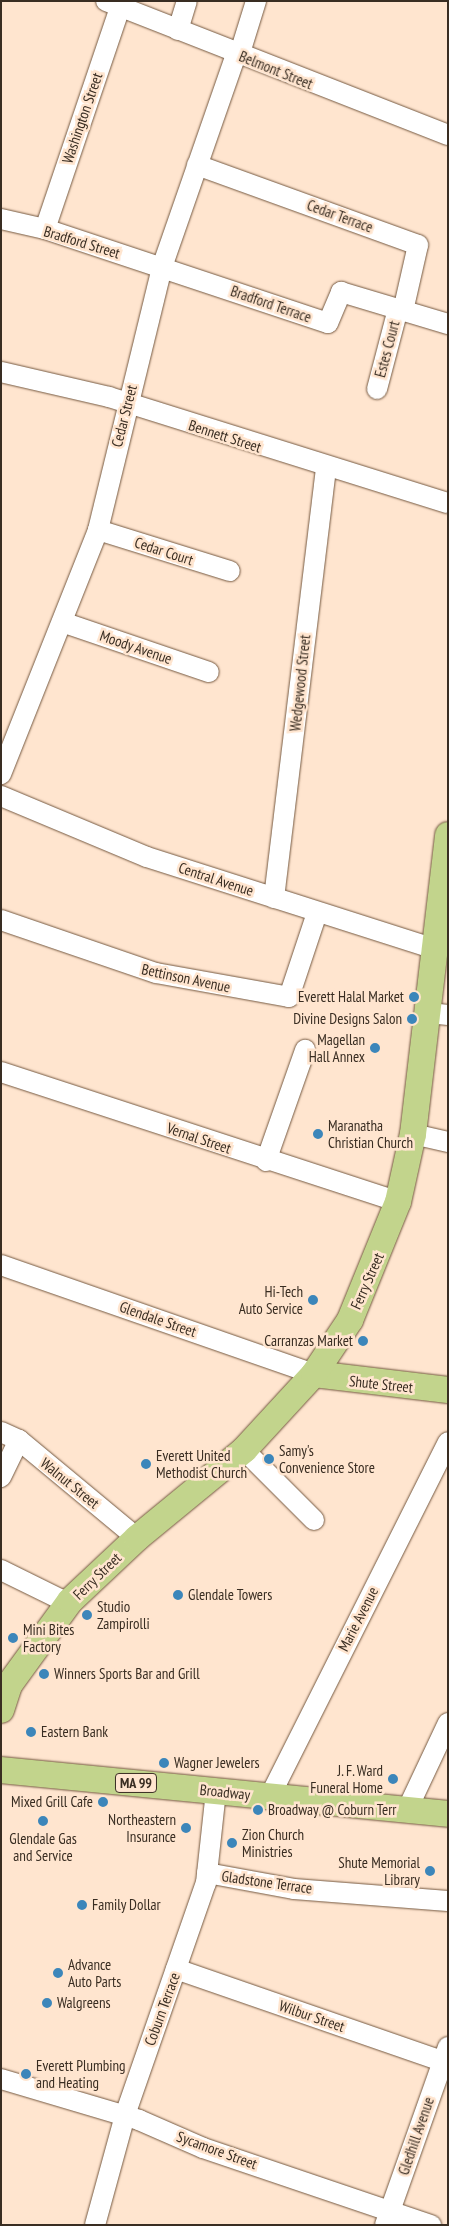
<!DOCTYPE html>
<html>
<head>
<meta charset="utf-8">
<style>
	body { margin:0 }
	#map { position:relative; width:449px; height:2226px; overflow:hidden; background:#ffe5cf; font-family:"PT Sans Narrow",sans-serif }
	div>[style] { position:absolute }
	.roads { filter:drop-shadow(0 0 1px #755941) drop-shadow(0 0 1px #755941) }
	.minor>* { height:20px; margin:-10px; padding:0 10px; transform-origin:10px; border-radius:10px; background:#fff }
	.major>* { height:26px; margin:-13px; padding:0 13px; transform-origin:13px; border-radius:13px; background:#c2d48c }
	.dots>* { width:14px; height:14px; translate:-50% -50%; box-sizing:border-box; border:2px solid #ffe5cf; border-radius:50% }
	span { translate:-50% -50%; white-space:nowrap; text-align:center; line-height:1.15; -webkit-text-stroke:5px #ffe5cf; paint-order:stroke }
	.shield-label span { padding:1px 4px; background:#ffe5cf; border:1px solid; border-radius:4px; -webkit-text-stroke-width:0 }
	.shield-label { font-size:14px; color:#392d22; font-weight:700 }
	.street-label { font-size:15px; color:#392d22 }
	.poi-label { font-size:15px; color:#392d22 }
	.right { translate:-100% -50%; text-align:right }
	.left { translate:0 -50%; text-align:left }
	.frame { position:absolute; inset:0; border:2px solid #392d22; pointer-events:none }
</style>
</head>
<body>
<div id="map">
	<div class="roads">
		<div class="minor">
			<i style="left:106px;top:1px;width:367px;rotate:21.4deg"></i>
			<i style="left:178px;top:30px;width:30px;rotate:-73deg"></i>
			<i style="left:239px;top:56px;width:58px;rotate:-72.8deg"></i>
			<i style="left:197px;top:165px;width:235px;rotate:19.9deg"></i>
			<i style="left:418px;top:245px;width:68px;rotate:102.8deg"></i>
			<i style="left:1px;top:219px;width:45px;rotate:12.8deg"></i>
			<i style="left:45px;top:229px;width:298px;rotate:18.4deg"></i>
			<i style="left:328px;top:323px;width:34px;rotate:-67deg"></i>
			<i style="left:341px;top:292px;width:112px;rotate:16.7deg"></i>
			<i style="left:45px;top:229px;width:234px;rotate:-71.3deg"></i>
			<i style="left:1px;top:372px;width:111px;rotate:13deg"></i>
			<i style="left:109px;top:397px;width:355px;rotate:17.4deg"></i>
			<i style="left:377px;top:389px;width:83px;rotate:-75.3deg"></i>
			<i style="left:98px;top:530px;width:138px;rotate:17.3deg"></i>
			<i style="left:62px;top:622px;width:155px;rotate:18.8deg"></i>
			<i style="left:1px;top:774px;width:263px;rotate:-68.3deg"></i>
			<i style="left:98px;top:530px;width:271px;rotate:-76.3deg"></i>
			<i style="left:162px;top:267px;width:225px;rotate:-70.8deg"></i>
			<i style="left:1px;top:796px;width:158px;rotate:22.7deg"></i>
			<i style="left:147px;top:857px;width:303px;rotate:17.7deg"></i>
			<i style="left:274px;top:898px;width:433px;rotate:-83.1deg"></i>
			<i style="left:1px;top:920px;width:164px;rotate:18.9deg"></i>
			<i style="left:156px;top:973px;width:135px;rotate:10.2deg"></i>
			<i style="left:289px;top:997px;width:89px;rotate:-71.6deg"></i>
			<i style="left:429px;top:1013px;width:19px;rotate:6deg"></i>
			<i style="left:1px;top:1072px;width:418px;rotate:18.1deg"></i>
			<i style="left:413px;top:1134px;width:36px;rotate:13deg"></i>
			<i style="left:266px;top:1161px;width:118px;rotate:-70.6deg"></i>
			<i style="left:1px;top:1265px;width:331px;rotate:19.2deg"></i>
			<i style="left:1px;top:1432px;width:20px;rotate:24deg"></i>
			<i style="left:19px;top:1440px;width:153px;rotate:39.7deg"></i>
			<i style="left:244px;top:1450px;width:99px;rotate:45deg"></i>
			<i style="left:1px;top:1477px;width:41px;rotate:-64.1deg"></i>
			<i style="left:1px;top:1570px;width:75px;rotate:26.2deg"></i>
			<i style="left:270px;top:1796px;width:396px;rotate:-63.3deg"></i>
			<i style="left:407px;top:1810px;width:96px;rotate:-64.8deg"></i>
			<i style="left:207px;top:1873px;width:88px;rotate:10.4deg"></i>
			<i style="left:294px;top:1889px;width:154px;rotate:4.5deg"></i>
			<i style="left:176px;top:1969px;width:288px;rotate:19.1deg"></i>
			<i style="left:1px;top:2079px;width:144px;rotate:16.5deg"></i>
			<i style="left:139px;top:2120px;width:70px;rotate:23.6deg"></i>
			<i style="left:203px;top:2148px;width:241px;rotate:18.7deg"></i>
			<i style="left:95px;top:2225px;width:114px;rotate:-74.7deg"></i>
			<i style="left:125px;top:2115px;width:246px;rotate:-70.8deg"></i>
			<i style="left:206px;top:1883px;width:93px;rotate:-83.8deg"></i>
			<i style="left:385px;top:2225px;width:189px;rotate:-70.5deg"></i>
		</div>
		<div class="major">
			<i style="left:314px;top:1374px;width:135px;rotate:6.8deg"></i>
			<i style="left:1px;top:1710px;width:26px;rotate:-72deg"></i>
			<i style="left:9px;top:1685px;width:104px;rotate:-54deg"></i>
			<i style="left:70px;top:1601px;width:92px;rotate:-43.2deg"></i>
			<i style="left:137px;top:1538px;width:139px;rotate:-39.4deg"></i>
			<i style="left:244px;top:1450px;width:103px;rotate:-47.4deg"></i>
			<i style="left:314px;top:1374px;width:65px;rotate:-56.3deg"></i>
			<i style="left:350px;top:1320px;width:127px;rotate:-67.9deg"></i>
			<i style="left:398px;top:1202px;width:70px;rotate:-77.6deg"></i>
			<i style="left:413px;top:1134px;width:301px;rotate:-83.3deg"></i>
			<i style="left:1px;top:1770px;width:449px;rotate:5.6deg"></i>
		</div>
	</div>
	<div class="dots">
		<i style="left:414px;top:997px;background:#3c86ba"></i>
		<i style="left:412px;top:1019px;background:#3c86ba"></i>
		<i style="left:375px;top:1048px;background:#3c86ba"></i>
		<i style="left:318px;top:1134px;background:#3c86ba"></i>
		<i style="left:313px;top:1300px;background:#3c86ba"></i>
		<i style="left:363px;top:1341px;background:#3c86ba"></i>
		<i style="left:269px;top:1459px;background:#3c86ba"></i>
		<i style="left:146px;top:1464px;background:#3c86ba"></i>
		<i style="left:178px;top:1595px;background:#3c86ba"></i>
		<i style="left:87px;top:1615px;background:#3c86ba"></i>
		<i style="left:13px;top:1638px;background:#3c86ba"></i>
		<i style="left:44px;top:1674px;background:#3c86ba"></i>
		<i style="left:31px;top:1732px;background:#3c86ba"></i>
		<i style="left:164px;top:1763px;background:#3c86ba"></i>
		<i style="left:393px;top:1779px;background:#3c86ba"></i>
		<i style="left:103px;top:1802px;background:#3c86ba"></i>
		<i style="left:258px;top:1810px;background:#3c86ba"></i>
		<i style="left:43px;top:1821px;background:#3c86ba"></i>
		<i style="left:186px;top:1828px;background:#3c86ba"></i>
		<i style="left:232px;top:1843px;background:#3c86ba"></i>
		<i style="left:430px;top:1871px;background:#3c86ba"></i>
		<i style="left:82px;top:1905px;background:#3c86ba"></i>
		<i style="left:58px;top:1973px;background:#3c86ba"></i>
		<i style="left:47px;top:2003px;background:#3c86ba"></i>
		<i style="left:26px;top:2074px;background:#3c86ba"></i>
	</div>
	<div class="shield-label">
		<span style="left:136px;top:1783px">MA 99</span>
	</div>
	<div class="street-label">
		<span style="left:276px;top:70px;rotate:22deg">Belmont Street</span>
		<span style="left:82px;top:118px;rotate:-71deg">Washington Street</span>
		<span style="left:340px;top:216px;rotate:20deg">Cedar Terrace</span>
		<span style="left:82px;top:242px;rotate:17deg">Bradford Street</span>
		<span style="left:271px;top:304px;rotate:19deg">Bradford Terrace</span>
		<span style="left:387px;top:349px;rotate:-75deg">Estes Court</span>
		<span style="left:124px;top:416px;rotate:-76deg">Cedar Street</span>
		<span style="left:225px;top:436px;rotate:18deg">Bennett Street</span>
		<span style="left:164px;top:551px;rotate:18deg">Cedar Court</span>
		<span style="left:136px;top:647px;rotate:19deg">Moody Avenue</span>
		<span style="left:300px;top:683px;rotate:-84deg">Wedgewood Street</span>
		<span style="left:216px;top:879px;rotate:18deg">Central Avenue</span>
		<span style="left:186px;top:978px;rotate:12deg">Bettinson Avenue</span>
		<span style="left:199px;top:1138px;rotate:19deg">Vernal Street</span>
		<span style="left:367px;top:1281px;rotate:-66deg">Ferry Street</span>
		<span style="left:158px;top:1319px;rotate:19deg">Glendale Street</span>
		<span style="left:381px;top:1384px;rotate:6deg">Shute Street</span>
		<span style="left:70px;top:1483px;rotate:39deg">Walnut Street</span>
		<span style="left:97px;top:1576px;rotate:-44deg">Ferry Street</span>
		<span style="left:358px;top:1619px;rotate:-63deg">Marie Avenue</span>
		<span style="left:225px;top:1792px;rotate:6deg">Broadway</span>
		<span style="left:267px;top:1882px;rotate:8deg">Gladstone Terrace</span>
		<span style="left:162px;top:2009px;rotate:-70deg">Coburn Terrace</span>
		<span style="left:312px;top:2016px;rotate:19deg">Wilbur Street</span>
		<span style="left:416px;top:2136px;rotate:-71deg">Gledhill Avenue</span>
		<span style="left:217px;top:2150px;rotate:20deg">Sycamore Street</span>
	</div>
	<div class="poi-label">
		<span class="right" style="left:404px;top:997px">Everett Halal Market</span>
		<span class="right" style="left:402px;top:1019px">Divine Designs Salon</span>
		<span class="right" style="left:365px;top:1048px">Magellan<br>Hall Annex</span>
		<span class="left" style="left:328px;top:1134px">Maranatha<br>Christian Church</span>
		<span class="right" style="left:303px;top:1300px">Hi-Tech<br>Auto Service</span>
		<span class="right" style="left:353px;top:1341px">Carranzas Market</span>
		<span class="left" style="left:279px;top:1459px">Samy's<br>Convenience Store</span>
		<span class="left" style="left:156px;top:1464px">Everett United<br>Methodist Church</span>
		<span class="left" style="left:188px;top:1595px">Glendale Towers</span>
		<span class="left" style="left:97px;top:1615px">Studio<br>Zampirolli</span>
		<span class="left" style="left:23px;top:1638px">Mini Bites<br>Factory</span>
		<span class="left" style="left:54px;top:1674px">Winners Sports Bar and Grill</span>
		<span class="left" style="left:41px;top:1732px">Eastern Bank</span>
		<span class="left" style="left:174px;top:1763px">Wagner Jewelers</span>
		<span class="right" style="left:383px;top:1779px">J. F. Ward<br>Funeral Home</span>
		<span class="right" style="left:93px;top:1802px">Mixed Grill Cafe</span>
		<span class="left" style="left:268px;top:1810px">Broadway @ Coburn Terr</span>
		<span class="right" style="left:176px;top:1828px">Northeastern<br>Insurance</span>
		<span class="left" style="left:242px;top:1843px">Zion Church<br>Ministries</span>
		<span style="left:43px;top:1847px">Glendale Gas<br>and Service</span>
		<span class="right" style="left:420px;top:1871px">Shute Memorial<br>Library</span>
		<span class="left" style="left:92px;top:1905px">Family Dollar</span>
		<span class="left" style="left:68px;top:1973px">Advance<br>Auto Parts</span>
		<span class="left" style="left:57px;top:2003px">Walgreens</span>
		<span class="left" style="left:36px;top:2074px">Everett Plumbing<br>and Heating</span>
	</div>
	<div class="frame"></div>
</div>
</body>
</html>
